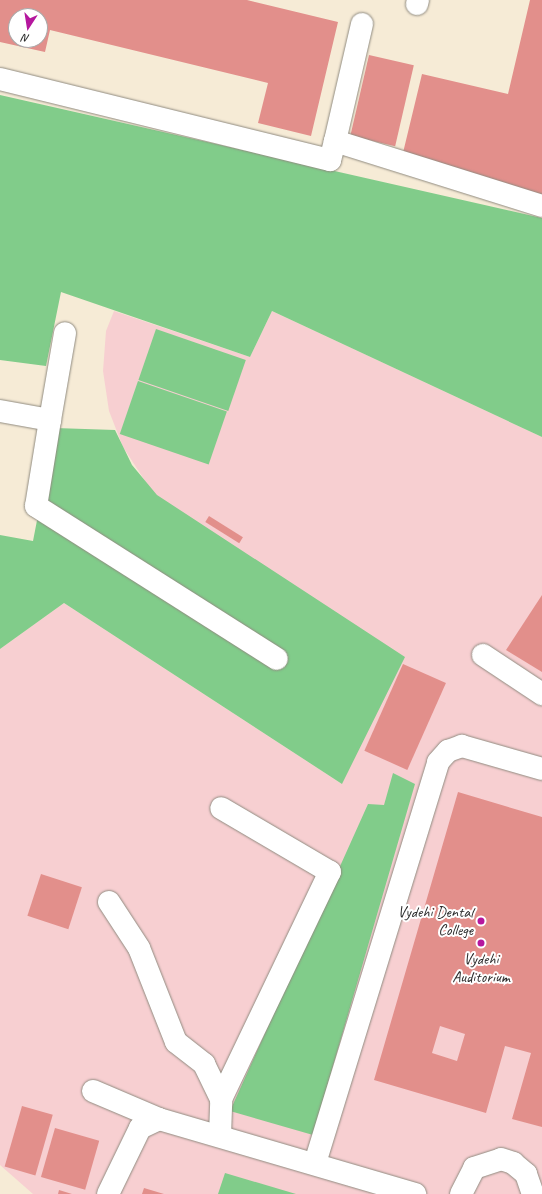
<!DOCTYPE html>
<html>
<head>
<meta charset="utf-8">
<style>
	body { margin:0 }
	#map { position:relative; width:542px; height:1194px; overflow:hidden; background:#f6ebd6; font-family:Caveat,sans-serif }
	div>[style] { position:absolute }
	.built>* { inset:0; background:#f7cfd1 }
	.green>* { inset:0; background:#81cc8a; transform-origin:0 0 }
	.building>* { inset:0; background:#e28f8b; transform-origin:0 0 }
	.roads { filter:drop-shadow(0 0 1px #908b80) drop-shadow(0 0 1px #908b80) }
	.minor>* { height:22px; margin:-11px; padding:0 11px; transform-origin:11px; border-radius:11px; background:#fff }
	.dots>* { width:11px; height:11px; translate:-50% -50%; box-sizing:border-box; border:2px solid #fff; border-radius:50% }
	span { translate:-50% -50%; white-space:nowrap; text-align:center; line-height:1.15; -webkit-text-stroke:4px #fff; paint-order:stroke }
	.poi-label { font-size:16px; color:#2b2b2b }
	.right { translate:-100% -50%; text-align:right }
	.north { position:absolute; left:8px; top:8px; width:40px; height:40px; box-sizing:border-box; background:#fff; border:1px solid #aaa; border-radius:50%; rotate:192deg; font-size:11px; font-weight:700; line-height:16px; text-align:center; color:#2b2b2b }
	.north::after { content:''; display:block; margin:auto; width:14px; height:18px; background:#b5179e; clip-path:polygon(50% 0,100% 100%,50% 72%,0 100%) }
</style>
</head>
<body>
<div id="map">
	<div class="built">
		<i style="clip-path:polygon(114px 311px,250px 357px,272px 311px,542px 437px,542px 1194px,33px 1194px,0 1165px,0 649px,64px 603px,342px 784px,123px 447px,109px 411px,103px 371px,106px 331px)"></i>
	</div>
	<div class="green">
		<i style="clip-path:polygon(0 95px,542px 218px,542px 437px,272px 311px,250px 357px,61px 292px,46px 366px,0 360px)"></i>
		<i style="left:156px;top:329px;width:95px;height:54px;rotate:19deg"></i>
		<i style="left:138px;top:381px;width:94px;height:56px;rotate:19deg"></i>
		<i style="clip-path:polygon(55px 428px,115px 430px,132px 465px,157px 495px,405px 657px,342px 784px,64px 603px,0 649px,0 535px,33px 541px)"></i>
		<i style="clip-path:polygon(393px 773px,415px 784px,313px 1135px,230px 1111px,368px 804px,384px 805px)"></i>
		<i style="clip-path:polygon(225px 1173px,296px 1194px,218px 1194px)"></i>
	</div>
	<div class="building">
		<i style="clip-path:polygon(evenodd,0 0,247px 0,338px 22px,311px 136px,258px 123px,268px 83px,50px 30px,45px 52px,0 42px,0 0,16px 16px,40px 16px,40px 40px,16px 40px,16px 16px)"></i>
		<i style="clip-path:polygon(530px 0,542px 0,542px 195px,401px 161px,422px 74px,508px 94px)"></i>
		<i style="left:369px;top:55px;width:46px;height:83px;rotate:13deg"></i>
		<i style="left:209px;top:516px;width:40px;height:7px;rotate:32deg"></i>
		<i style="clip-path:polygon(542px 595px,542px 672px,506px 650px)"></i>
		<i style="left:403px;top:664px;width:47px;height:95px;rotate:24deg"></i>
		<i style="clip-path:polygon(evenodd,458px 792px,542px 817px,542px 1127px,512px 1119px,531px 1053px,505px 1046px,486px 1113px,374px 1080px,458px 792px,440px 1026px,465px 1034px,457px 1061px,432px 1053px,440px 1026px)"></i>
		<i style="left:41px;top:874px;width:43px;height:44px;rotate:18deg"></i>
		<i style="left:22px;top:1106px;width:32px;height:63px;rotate:16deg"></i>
		<i style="left:55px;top:1128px;width:46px;height:51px;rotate:16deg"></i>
		<i style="clip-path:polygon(144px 1188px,164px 1194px,142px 1194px)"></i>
		<i style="clip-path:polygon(59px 1190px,72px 1194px,58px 1194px)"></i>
	</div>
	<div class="roads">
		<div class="minor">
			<i style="left:417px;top:4px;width:4px;rotate:-76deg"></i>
			<i style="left:0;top:79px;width:340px;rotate:13.8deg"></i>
			<i style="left:330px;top:160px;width:20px;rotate:-75deg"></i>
			<i style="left:335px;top:141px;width:217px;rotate:17.4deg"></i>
			<i style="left:335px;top:141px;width:120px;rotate:-77deg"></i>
			<i style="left:0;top:411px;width:51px;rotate:10.2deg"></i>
			<i style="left:50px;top:420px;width:87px;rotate:99.2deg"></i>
			<i style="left:36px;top:506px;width:285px;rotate:32.4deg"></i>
			<i style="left:50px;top:420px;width:88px;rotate:-80.2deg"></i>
			<i style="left:483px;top:655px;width:71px;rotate:33.5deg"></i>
			<i style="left:109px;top:902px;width:55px;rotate:56.9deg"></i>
			<i style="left:139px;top:948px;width:101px;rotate:68.5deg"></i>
			<i style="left:176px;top:1042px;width:36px;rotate:38deg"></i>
			<i style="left:204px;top:1064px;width:39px;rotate:64deg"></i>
			<i style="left:93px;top:1091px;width:72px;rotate:23deg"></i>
			<i style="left:220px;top:1136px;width:37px;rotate:-88deg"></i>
			<i style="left:221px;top:1099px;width:252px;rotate:-64.4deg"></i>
			<i style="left:330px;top:872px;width:126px;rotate:-149.6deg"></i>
			<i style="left:315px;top:1163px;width:419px;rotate:-72.9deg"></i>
			<i style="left:438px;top:762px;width:15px;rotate:-48deg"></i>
			<i style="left:448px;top:751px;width:15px;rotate:-20deg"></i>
			<i style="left:462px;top:746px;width:83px;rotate:16deg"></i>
			<i style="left:108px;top:1194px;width:73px;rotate:-64.1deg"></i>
			<i style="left:140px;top:1128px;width:21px;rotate:-25deg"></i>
			<i style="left:159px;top:1119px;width:267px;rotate:16.3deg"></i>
			<i style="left:461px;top:1194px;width:29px;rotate:-63deg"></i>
			<i style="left:474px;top:1168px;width:28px;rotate:-18deg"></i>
			<i style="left:501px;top:1159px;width:13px;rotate:18deg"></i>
			<i style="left:513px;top:1163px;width:17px;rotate:40deg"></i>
			<i style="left:526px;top:1174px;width:21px;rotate:71deg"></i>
		</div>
	</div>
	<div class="dots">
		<i style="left:481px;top:921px;background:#b5179e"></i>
		<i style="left:481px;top:943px;background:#b5179e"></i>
	</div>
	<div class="poi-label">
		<span class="right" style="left:473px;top:921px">Vydehi Dental<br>College</span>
		<span style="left:481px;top:968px">Vydehi<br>Auditorium</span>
	</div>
	<div class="north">N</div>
</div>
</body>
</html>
